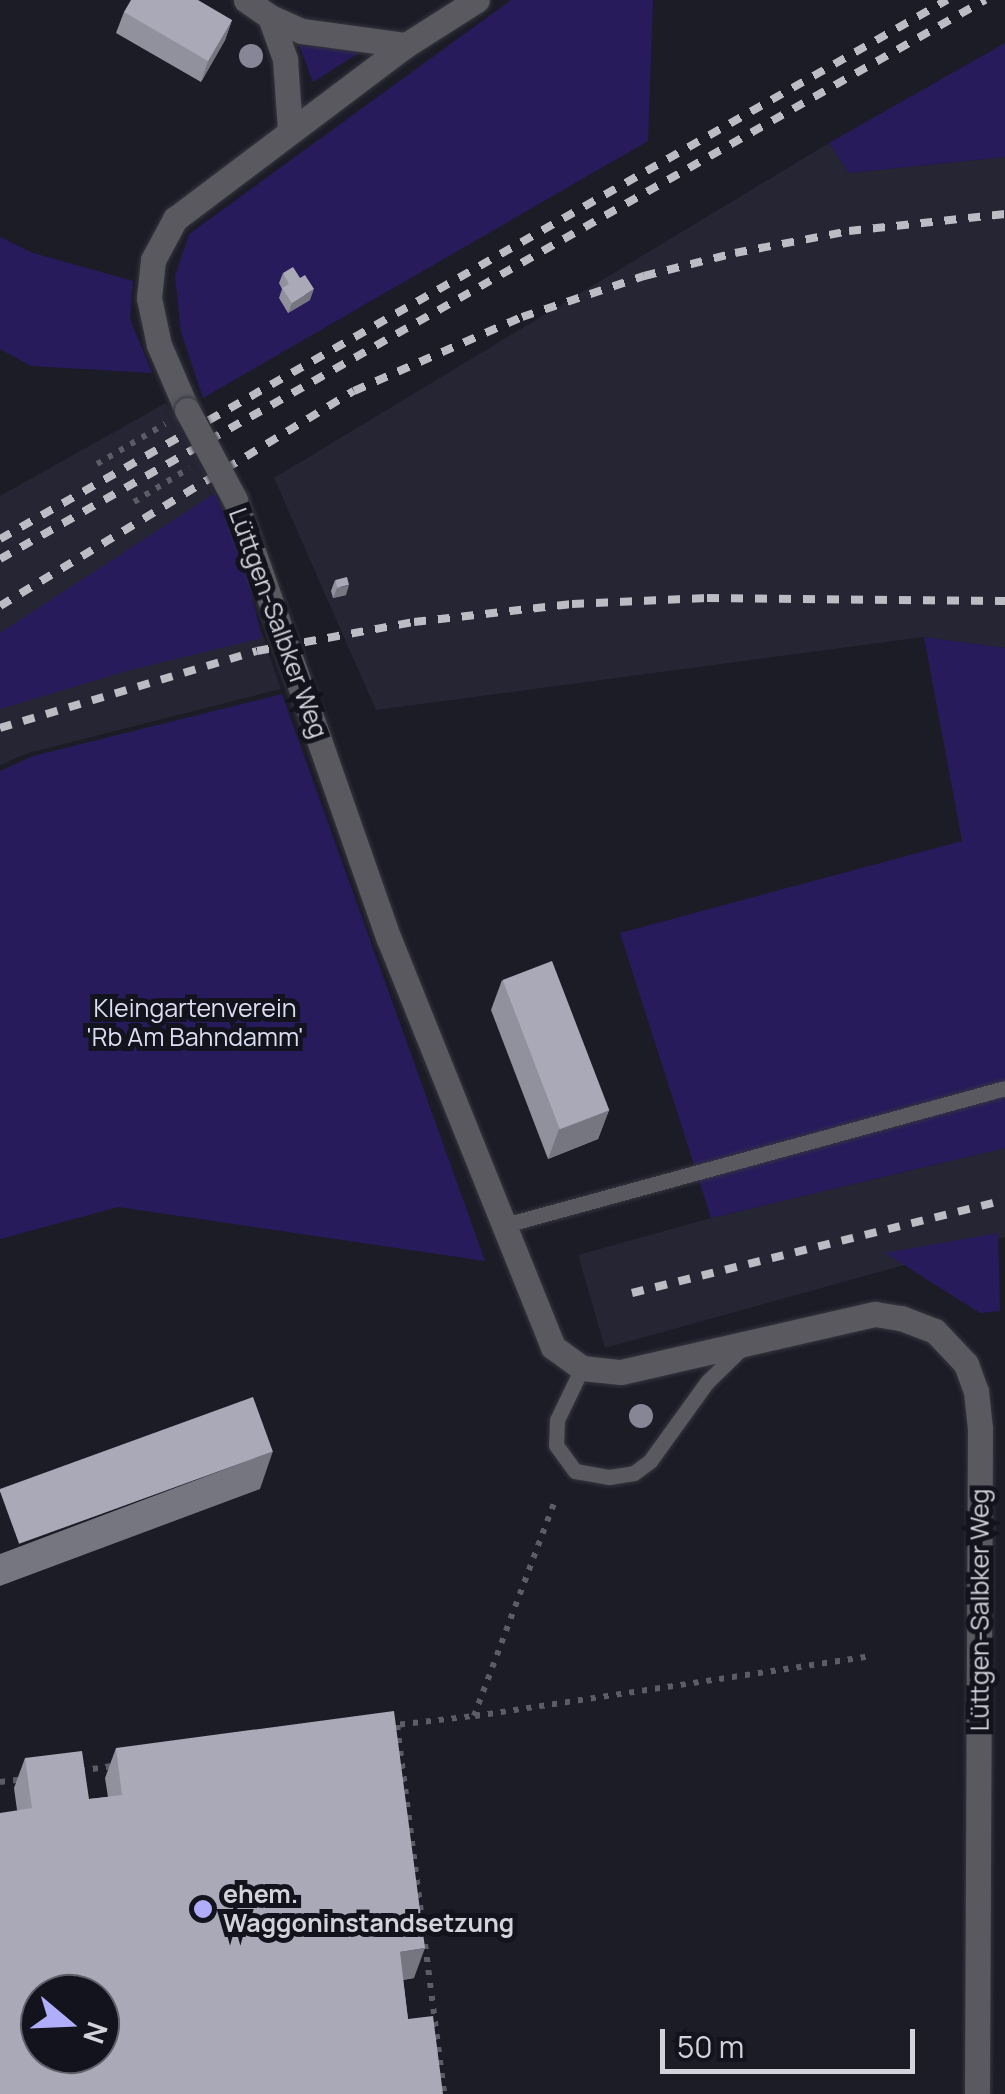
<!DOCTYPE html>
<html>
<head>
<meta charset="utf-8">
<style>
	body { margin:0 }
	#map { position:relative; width:1005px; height:2094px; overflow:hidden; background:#1c1c27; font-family:Manrope,sans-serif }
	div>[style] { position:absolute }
	.built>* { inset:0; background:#252534 }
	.green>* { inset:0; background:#271b5c }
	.path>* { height:6px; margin-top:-3px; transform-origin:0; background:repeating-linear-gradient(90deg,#5c5c66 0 5px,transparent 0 13px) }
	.roads { filter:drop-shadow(0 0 2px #363640) drop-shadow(0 0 2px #363640) }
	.service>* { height:15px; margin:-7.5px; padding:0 7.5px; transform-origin:7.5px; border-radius:7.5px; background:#59595f }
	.minor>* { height:25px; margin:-12.5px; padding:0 12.5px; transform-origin:12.5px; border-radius:12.5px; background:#59595f }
	.rail>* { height:8px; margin-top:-4px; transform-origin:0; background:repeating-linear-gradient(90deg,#bcbcc4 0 12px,transparent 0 24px) }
	.bridges { filter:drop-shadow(0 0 2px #363640) drop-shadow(0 0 2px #363640) }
	.minor-bridge>* { height:25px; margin:-12.5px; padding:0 12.5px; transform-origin:12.5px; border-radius:12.5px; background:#59595f }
	.trees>* { width:24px; height:24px; margin:-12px; border-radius:50%; background:#868697 }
	.wall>* { inset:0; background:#91919e }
	.shaded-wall>* { inset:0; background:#767681 }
	.building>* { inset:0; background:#a9a9b8; transform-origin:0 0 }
	.dots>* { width:28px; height:28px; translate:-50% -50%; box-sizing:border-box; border:5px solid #13131e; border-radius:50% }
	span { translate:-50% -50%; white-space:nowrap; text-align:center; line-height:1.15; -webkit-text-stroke:10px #13131e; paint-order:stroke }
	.street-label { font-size:25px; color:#d3d3db }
	.park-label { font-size:25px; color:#ddddf2 }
	.poi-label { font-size:25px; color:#d3d3db; font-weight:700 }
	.left { translate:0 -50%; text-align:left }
	.north { position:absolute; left:20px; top:1974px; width:100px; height:100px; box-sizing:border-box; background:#13131e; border:2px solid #60606a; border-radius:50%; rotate:109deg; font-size:28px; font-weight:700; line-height:40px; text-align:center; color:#d3d3db }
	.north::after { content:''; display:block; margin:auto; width:35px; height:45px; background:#b0aefa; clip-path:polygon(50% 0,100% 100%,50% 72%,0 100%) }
	.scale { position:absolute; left:660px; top:2029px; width:255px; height:45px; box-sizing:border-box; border:5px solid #d3d3db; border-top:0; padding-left:12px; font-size:30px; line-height:35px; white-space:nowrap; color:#d3d3db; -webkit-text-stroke:8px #13131e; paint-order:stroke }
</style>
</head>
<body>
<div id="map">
	<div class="built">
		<i style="clip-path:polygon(829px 143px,849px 173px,1005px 157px,1005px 648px,924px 637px,376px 710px,274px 478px)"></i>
		<i style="clip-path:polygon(166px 403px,212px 487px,281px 689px,28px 753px,0 765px,0 496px)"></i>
		<i style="clip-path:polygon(1005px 1148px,1005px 1237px,605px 1348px,578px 1255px,711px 1218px)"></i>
	</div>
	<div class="green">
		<i style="clip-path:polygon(511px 0,653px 0,648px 141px,203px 398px,181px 332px,175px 276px,189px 234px)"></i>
		<i style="clip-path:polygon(1005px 43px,1005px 157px,849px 173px,829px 143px)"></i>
		<i style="clip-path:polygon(299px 45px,340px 50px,360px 52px,313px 82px)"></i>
		<i style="clip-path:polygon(0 237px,33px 253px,133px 281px,130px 319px,152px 373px,31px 366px,0 349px)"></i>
		<i style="clip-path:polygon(215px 493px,243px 559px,262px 638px,130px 670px,0 709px,0 633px)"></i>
		<i style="clip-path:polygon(924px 637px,1005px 648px,1005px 1148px,711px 1218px,620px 933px,962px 841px)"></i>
		<i style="clip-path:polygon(282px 694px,485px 1261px,118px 1207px,0 1239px,0 771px,33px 756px)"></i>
		<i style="clip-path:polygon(998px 1233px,1000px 1311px,980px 1313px,885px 1253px)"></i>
	</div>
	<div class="path">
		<i style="left:97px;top:464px;width:79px;rotate:-30.5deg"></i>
		<i style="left:134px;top:502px;width:65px;rotate:-31.7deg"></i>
		<i style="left:475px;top:1716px;width:401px;rotate:-8.6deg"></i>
		<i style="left:397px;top:1725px;width:372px;rotate:82.7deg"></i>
		<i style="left:387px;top:1726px;width:88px;rotate:-6.6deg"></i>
		<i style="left:474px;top:1716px;width:228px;rotate:-69.4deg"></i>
		<i style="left:80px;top:1771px;width:38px;rotate:-9deg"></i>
		<i style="left:0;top:1782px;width:24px;rotate:-7deg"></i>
	</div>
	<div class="roads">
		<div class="service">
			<i style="left:505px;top:1225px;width:518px;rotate:-15.32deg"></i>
			<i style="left:582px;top:1368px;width:58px;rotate:115.7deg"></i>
			<i style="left:557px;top:1420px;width:25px;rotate:92deg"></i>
			<i style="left:556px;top:1445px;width:32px;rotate:54deg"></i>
			<i style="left:575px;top:1471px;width:35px;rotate:10deg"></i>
			<i style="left:609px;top:1477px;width:25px;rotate:-9deg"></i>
			<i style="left:634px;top:1473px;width:20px;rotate:-37deg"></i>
			<i style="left:650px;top:1461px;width:97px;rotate:-54.2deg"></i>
			<i style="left:707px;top:1382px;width:46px;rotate:-44.1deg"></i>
		</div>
		<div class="minor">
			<i style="left:246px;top:0;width:29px;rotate:35deg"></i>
			<i style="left:270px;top:17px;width:35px;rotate:24deg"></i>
			<i style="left:302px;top:31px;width:105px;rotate:7.7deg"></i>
			<i style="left:270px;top:17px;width:45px;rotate:70.3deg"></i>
			<i style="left:285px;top:59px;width:71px;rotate:86deg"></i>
			<i style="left:187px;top:410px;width:71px;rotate:-113.3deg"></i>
			<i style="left:159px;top:345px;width:48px;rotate:-102deg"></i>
			<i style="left:149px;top:298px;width:38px;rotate:-84deg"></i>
			<i style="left:153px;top:260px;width:47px;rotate:-61.8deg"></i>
			<i style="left:175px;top:219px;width:289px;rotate:-37deg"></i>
			<i style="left:406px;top:45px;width:84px;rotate:-32.4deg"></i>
			<i style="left:235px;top:500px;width:465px;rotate:70.7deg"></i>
			<i style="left:389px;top:939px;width:440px;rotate:68.1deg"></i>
			<i style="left:553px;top:1347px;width:36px;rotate:36deg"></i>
			<i style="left:582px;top:1368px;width:39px;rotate:6deg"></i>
			<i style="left:621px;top:1372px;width:261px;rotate:-12.9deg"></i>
			<i style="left:875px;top:1314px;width:26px;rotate:9deg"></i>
			<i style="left:901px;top:1318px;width:36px;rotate:21deg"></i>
			<i style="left:935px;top:1331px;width:45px;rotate:46.8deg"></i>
			<i style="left:966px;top:1364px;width:29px;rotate:70deg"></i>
			<i style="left:976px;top:1391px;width:37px;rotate:84deg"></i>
			<i style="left:980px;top:1428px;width:666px;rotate:90.26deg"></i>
		</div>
	</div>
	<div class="rail">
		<i style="left:0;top:539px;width:1090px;rotate:-29.65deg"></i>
		<i style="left:0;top:559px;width:1133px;rotate:-29.58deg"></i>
		<i style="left:0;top:606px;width:414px;rotate:-31.3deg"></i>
		<i style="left:354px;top:391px;width:184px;rotate:-23.8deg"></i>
		<i style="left:522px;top:317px;width:129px;rotate:-18.6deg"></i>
		<i style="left:644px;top:276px;width:94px;rotate:-14.2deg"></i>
		<i style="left:735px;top:253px;width:116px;rotate:-10.9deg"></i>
		<i style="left:849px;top:231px;width:157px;rotate:-6.2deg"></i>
		<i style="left:0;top:728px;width:268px;rotate:-16.7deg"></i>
		<i style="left:257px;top:651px;width:160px;rotate:-10.5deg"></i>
		<i style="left:414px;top:622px;width:159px;rotate:-6.5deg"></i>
		<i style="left:572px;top:604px;width:135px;rotate:-2.5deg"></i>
		<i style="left:707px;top:598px;width:298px;rotate:0.6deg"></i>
		<i style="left:632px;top:1293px;width:384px;rotate:-14deg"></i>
	</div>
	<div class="bridges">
		<div class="minor-bridge">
			<i style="left:187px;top:410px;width:102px;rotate:61.9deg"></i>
		</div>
	</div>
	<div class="trees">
		<i style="left:251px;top:56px"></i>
		<i style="left:641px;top:1416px"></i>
	</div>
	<div class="wall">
		<i style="clip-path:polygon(124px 12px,232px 20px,225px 40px,201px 82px,116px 33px)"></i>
		<i style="clip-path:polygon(283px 273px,310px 300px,288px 313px,279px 298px,282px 289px,279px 283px)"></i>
		<i style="clip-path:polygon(335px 580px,346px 595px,333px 598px,331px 591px)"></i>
		<i style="clip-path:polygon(502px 980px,609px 1110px,598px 1139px,548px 1159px,491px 1010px)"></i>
		<i style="clip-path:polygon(116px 1748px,414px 1978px,403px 1980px,408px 2019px,17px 1810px,14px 1788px,25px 1758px,89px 1799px,108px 1797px,105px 1778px)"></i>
	</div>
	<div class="shaded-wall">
		<i style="clip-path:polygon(232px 20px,225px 40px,201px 82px,208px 61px)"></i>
		<i style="clip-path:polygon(314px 289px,310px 300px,288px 313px,292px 303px)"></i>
		<i style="clip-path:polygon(349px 585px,346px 595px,333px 598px,337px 588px)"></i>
		<i style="clip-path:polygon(609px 1110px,598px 1139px,548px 1159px,559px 1129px)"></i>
		<i style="clip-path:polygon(273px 1451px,260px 1489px,0 1586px,0 1554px)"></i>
		<i style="clip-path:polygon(425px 1948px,414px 1978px,389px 1982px,400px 1952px)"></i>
	</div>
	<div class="building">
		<i style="clip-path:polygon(131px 0,198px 0,232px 20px,208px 61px,124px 12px)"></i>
		<i style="clip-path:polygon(293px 267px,300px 278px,305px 275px,314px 289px,292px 303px,282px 288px,289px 284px,283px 273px)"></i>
		<i style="left:347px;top:577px;width:8px;height:12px;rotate:76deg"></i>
		<i style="left:552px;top:961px;width:160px;height:53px;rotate:69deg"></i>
		<i style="left:253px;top:1397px;width:58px;height:270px;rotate:70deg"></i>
		<i style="clip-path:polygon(evenodd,394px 1711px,425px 1948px,400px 1952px,408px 2019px,433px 2016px,443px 2094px,0 2094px,0 1813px,32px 1808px,25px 1758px,82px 1751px,89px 1799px,122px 1795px,116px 1748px,394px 1711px,40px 1994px,100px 1994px,100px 2054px,40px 2054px,40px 1994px)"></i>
	</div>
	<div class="dots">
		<i style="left:203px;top:1909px;background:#b0aefa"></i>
	</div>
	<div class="street-label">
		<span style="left:278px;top:623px;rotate:70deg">Lüttgen-Salbker Weg</span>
		<span style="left:980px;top:1610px;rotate:-90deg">Lüttgen-Salbker Weg</span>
	</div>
	<div class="park-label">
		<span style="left:195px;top:1023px">Kleingartenverein<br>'Rb Am Bahndamm'</span>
	</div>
	<div class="poi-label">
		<span class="left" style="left:223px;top:1909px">ehem.<br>Waggoninstandsetzung</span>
	</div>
	<div class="north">N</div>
	<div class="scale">50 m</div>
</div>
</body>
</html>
